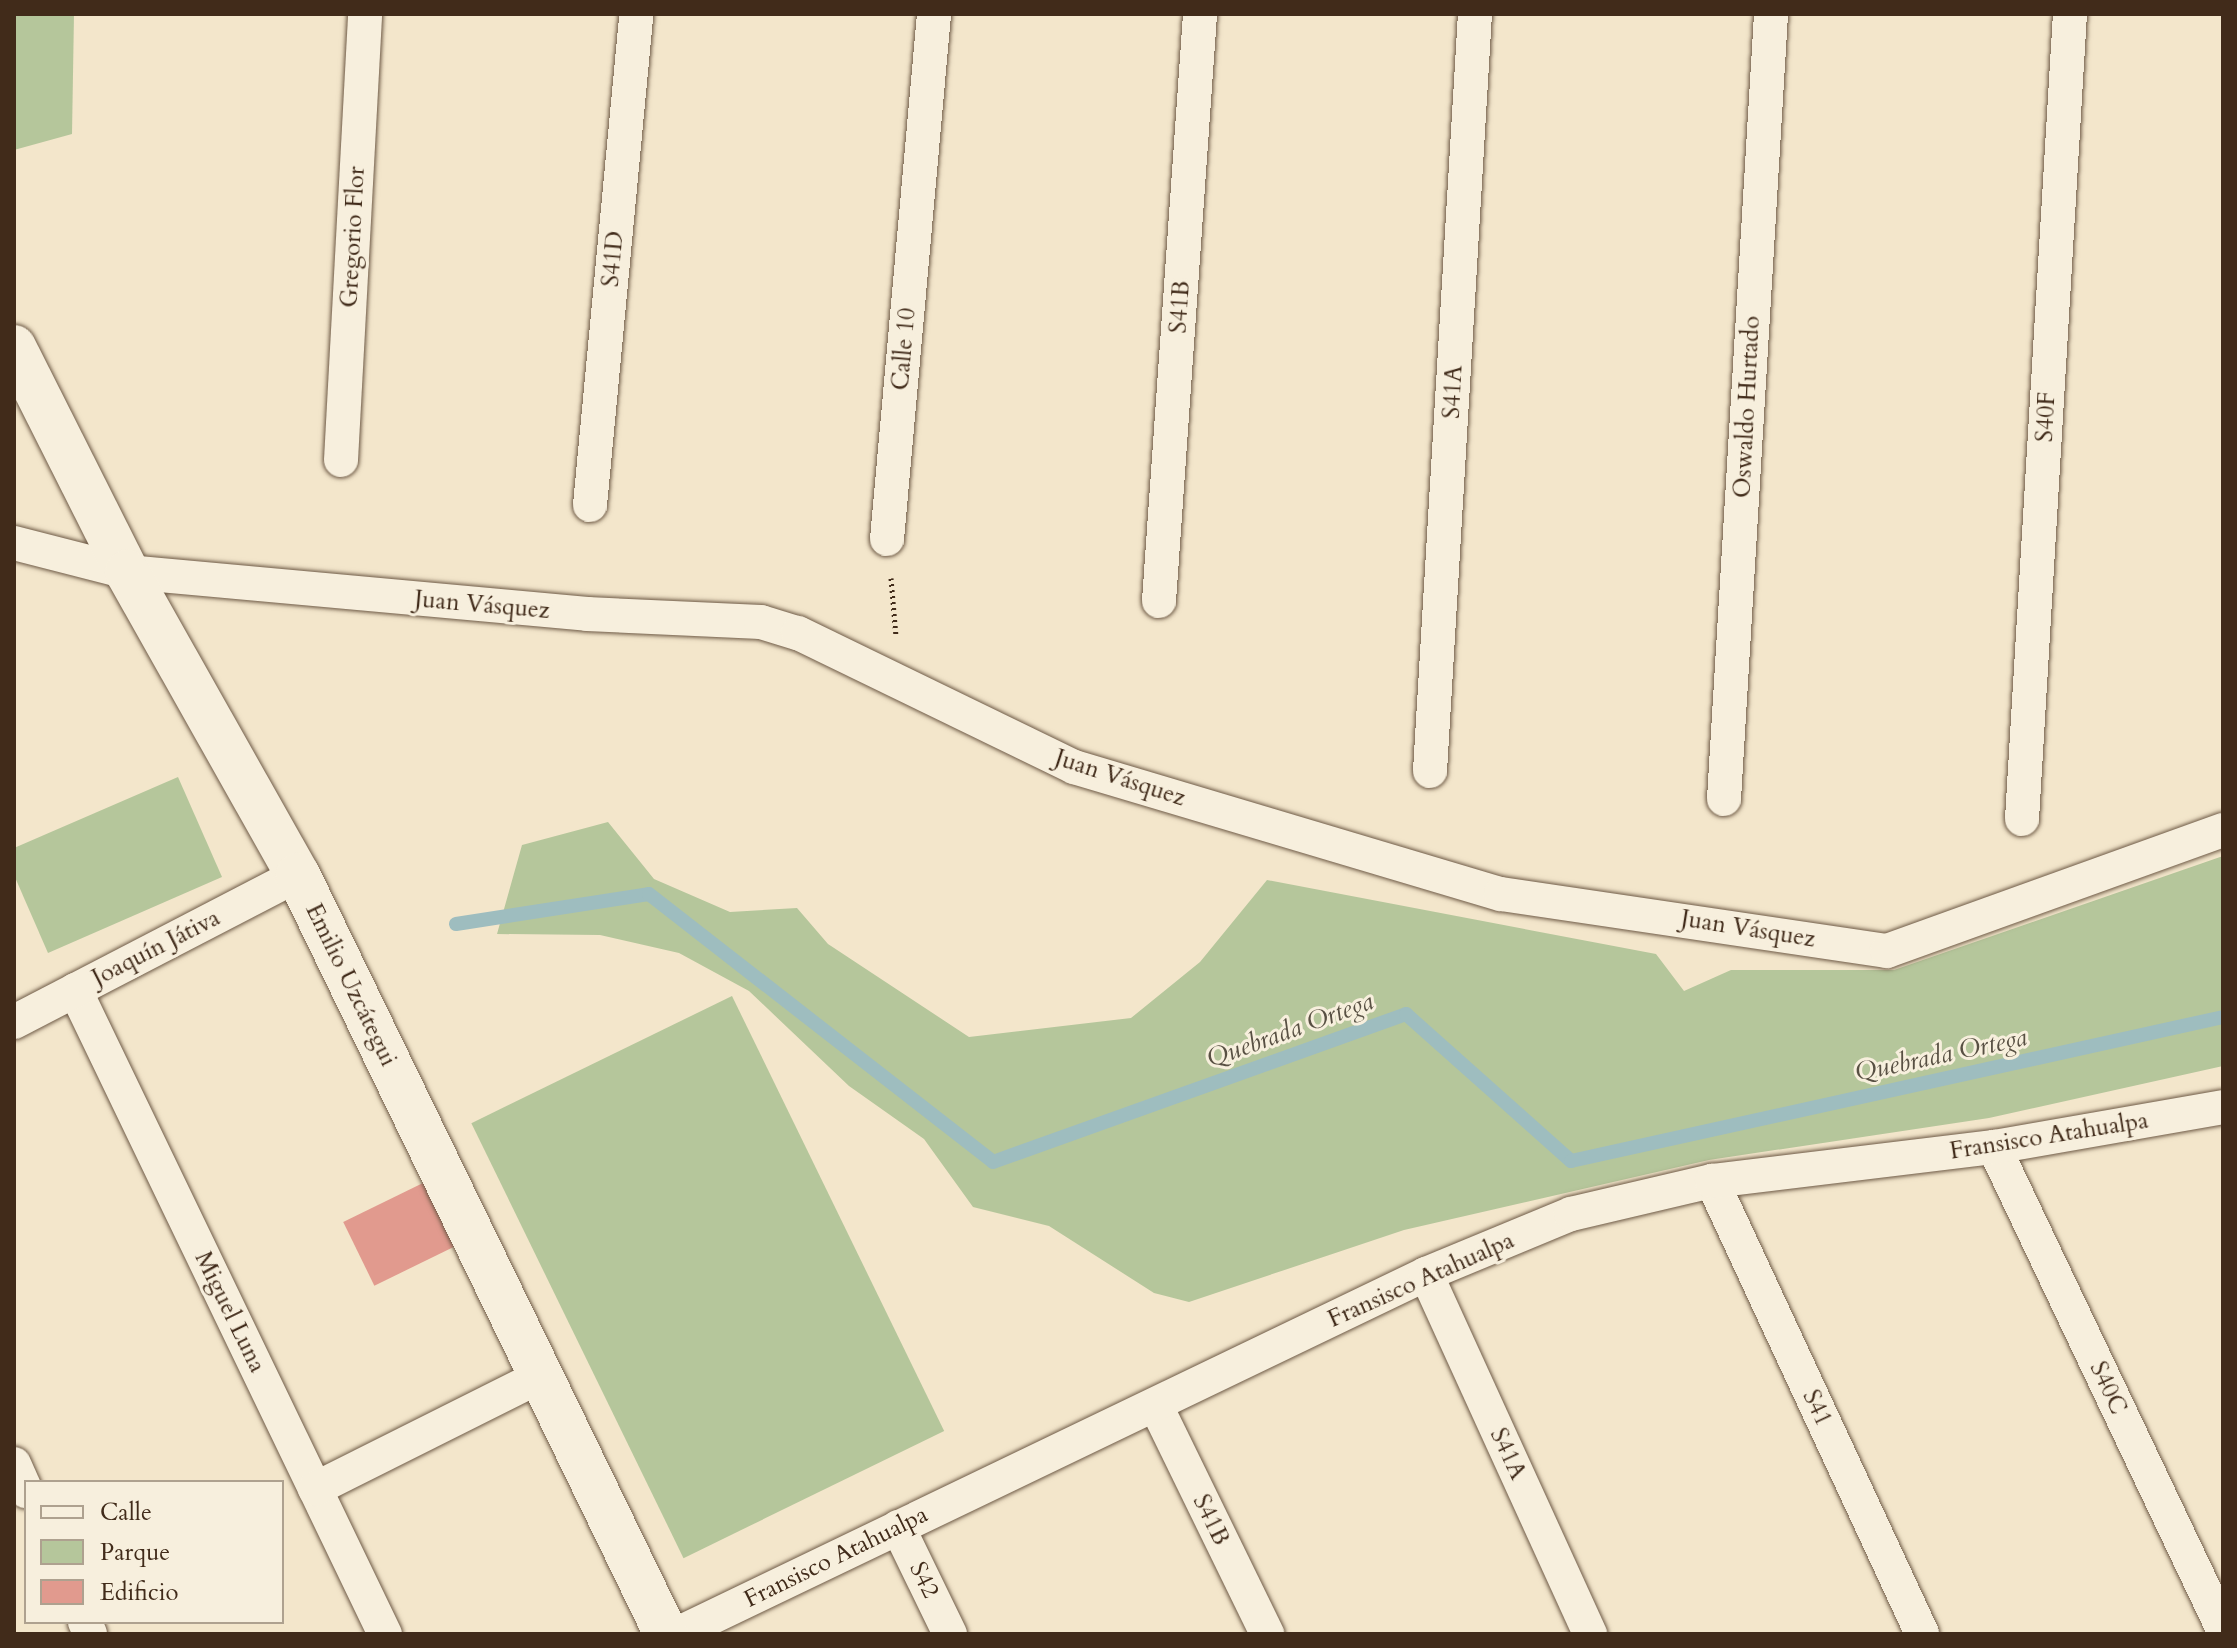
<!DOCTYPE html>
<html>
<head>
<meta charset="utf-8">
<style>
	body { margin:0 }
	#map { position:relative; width:2237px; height:1648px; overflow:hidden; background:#f3e6cb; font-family:Cardo,serif }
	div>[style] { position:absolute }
	.green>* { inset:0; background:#b5c69b; transform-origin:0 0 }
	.stream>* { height:14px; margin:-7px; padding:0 7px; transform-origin:7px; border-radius:7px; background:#9ebdbf }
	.building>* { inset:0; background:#e19a8e; transform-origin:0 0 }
	.path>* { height:5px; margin-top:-2.5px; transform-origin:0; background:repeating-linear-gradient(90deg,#412b1a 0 2px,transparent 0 6px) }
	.roads { filter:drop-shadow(0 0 2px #6e5a46) drop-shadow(0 0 2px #6e5a46) }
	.street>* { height:34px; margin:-17px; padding:0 17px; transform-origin:17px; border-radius:17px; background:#f7efdd }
	.secondary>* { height:44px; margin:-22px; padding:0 22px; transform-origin:22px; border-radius:22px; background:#f7efdd }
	span { translate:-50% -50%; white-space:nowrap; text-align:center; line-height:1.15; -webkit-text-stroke:6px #f7efdd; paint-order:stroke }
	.street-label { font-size:24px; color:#412b1a }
	.water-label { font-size:26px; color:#585043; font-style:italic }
	.frame { position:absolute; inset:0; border:16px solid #412b1a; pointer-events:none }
	.legend { position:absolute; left:24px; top:1480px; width:260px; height:144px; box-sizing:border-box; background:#f7efdd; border:2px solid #aea18f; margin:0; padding:10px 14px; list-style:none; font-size:24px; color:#412b1a }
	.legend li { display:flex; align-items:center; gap:16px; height:40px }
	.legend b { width:40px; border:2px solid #aea18f }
</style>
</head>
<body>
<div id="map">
	<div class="green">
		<i style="clip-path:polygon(14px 14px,74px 14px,72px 134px,14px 150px)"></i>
		<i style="clip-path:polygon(178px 777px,222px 877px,48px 953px,14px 875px,14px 848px)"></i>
		<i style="clip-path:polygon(608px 822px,654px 879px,730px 912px,797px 908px,828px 944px,969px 1037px,1131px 1018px,1200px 962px,1267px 880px,1656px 954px,1684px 991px,1731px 970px,1894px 970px,2223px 856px,2223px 1066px,1989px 1118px,1709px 1160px,1404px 1230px,1189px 1302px,1154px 1293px,1049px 1226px,973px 1207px,924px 1139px,849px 1086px,749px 991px,679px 953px,600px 935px,497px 934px,522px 845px)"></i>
		<i style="left:732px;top:996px;width:484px;height:290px;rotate:64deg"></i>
	</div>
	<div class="stream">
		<i style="left:456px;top:924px;width:195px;rotate:-8.8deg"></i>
		<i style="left:649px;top:894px;width:436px;rotate:37.9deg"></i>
		<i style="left:993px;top:1162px;width:439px;rotate:-19.7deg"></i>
		<i style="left:1406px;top:1014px;width:221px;rotate:41.7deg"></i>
		<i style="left:1571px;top:1161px;width:668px;rotate:-12.45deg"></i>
	</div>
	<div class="building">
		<i style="left:425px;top:1182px;width:71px;height:91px;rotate:64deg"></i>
	</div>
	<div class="path">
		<i style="left:891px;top:578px;width:58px;rotate:85.1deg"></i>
	</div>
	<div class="roads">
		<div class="street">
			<i style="left:341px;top:460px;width:447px;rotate:-86.9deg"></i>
			<i style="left:590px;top:505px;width:493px;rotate:-84.6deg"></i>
			<i style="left:887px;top:539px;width:527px;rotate:-84.88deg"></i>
			<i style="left:14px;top:543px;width:117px;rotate:14.4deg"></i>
			<i style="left:127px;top:572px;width:462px;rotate:5.2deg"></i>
			<i style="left:587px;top:614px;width:174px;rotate:2.6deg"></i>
			<i style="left:761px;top:622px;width:39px;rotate:17deg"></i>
			<i style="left:798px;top:633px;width:307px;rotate:25.9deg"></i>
			<i style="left:1074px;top:767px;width:445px;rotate:16.6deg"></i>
			<i style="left:1501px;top:894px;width:390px;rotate:8.4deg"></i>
			<i style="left:1887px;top:951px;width:357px;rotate:-19.8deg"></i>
			<i style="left:1159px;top:601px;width:588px;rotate:-86deg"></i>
			<i style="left:1430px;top:771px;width:758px;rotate:-86.6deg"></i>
			<i style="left:1724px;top:799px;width:786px;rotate:-86.57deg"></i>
			<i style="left:2022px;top:819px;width:806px;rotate:-86.59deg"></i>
			<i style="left:75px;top:990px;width:715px;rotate:64.3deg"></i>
			<i style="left:14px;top:1022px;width:320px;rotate:-27.4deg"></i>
			<i style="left:1994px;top:1147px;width:534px;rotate:64.59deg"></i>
			<i style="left:1712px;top:1181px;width:499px;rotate:65.1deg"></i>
			<i style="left:1426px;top:1274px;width:396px;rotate:65.5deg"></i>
			<i style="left:1156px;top:1406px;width:254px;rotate:64deg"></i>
			<i style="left:14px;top:1464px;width:30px;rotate:66deg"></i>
			<i style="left:315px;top:1489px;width:253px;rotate:-26.6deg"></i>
			<i style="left:898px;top:1527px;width:119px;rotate:64.1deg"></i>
			<i style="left:85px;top:1622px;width:13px;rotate:67deg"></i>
			<i style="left:677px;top:1634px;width:831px;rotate:-25.67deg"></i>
			<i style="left:1426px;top:1274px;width:157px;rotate:-22.5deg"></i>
			<i style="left:1571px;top:1214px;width:145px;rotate:-13.2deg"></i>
			<i style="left:1712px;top:1181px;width:284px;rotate:-6.9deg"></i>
			<i style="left:1994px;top:1147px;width:232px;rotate:-9.9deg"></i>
		</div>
		<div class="secondary">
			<i style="left:14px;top:347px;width:252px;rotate:63.3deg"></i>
			<i style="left:127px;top:572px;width:348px;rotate:60.6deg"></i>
			<i style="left:298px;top:875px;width:844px;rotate:64.13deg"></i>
		</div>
	</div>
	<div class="street-label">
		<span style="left:353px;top:237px;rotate:-87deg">Gregorio Flor</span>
		<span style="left:613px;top:259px;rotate:-85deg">S41D</span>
		<span style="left:1180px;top:307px;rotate:-86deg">S41B</span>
		<span style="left:904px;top:349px;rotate:-85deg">Calle 10</span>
		<span style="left:1453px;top:392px;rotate:-87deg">S41A</span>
		<span style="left:1747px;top:407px;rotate:-87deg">Oswaldo Hurtado</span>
		<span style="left:2046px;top:417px;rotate:-87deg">S40F</span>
		<span style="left:482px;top:605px;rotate:5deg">Juan Vásquez</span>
		<span style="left:1120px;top:778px;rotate:18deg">Juan Vásquez</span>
		<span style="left:1748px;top:929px;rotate:9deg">Juan Vásquez</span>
		<span style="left:156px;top:948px;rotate:-27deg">Joaquín Játiva</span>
		<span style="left:351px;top:985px;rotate:64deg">Emilio Uzcátegui</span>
		<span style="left:2049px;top:1136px;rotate:-9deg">Fransisco Atahualpa</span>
		<span style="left:1421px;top:1280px;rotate:-24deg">Fransisco Atahualpa</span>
		<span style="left:230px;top:1312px;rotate:64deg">Miguel Luna</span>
		<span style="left:2108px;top:1388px;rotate:65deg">S40C</span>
		<span style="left:1817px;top:1408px;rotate:65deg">S41</span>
		<span style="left:1508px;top:1454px;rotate:65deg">S41A</span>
		<span style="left:1211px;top:1520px;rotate:64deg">S41B</span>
		<span style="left:836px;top:1557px;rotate:-26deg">Fransisco Atahualpa</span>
		<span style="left:924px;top:1580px;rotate:64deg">S42</span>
	</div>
	<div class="water-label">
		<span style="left:1290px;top:1030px;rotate:-20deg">Quebrada Ortega</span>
		<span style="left:1941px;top:1055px;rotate:-12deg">Quebrada Ortega</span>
	</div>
	<div class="frame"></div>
	<ul class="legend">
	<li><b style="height:10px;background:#f7efdd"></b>Calle</li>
	<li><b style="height:22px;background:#b5c69b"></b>Parque</li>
	<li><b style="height:22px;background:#e19a8e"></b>Edificio</li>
	</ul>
</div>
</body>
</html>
